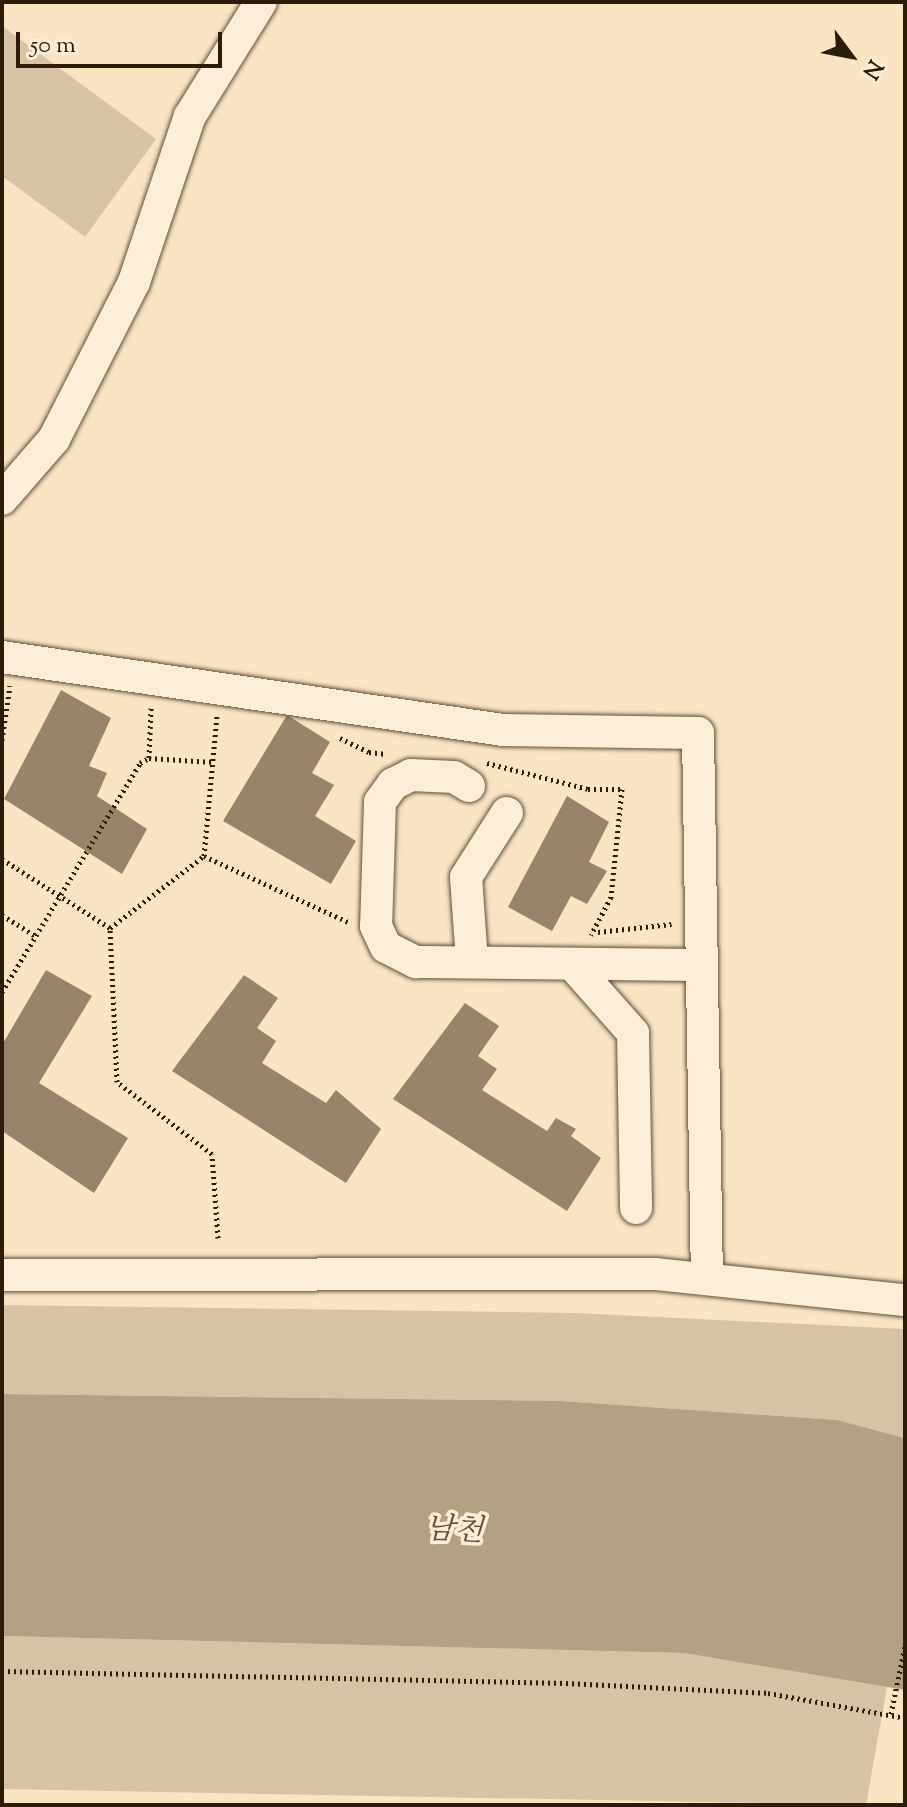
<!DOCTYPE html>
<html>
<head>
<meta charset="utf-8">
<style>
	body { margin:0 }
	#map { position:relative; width:907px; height:1807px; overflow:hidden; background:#fbe4c2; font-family:"Sorts Mill Goudy","Noto Serif KR",serif }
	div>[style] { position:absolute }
	.green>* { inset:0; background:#d7c2a3 }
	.water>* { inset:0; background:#b4a083 }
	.building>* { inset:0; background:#978469 }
	.path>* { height:5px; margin-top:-2.5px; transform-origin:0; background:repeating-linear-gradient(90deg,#2a1c09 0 2px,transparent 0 6px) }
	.roads { filter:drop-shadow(0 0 2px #5e4e37) drop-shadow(0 0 2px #5e4e37) }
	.minor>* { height:32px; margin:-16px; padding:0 16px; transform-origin:16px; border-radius:16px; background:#fcedd7 }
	span { translate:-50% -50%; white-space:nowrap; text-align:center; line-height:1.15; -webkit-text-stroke:7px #fcedd7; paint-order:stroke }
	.water-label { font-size:30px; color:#61513a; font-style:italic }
	.frame { position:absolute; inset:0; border:4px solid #2a1c09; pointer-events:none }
	.north { position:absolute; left:811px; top:16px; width:80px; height:80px; -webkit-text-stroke:6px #fcedd7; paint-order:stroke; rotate:122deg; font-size:22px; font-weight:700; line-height:32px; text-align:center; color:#2a1c09 }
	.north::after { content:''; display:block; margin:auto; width:28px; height:36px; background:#2a1c09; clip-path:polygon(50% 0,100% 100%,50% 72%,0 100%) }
	.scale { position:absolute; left:16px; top:32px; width:206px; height:36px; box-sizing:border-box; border:4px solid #2a1c09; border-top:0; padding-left:10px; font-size:24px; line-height:28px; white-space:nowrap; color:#2a1c09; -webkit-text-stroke:6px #fcedd7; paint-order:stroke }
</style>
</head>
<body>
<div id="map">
	<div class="green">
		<i style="clip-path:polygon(2px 26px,156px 139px,85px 237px,2px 176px)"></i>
		<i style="clip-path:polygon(2px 1305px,576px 1313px,905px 1329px,905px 1438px,837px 1420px,561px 1401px,2px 1394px)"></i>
		<i style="clip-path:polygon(2px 1636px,684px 1653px,887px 1687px,866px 1805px,2px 1789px)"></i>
	</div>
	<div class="water">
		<i style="clip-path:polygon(2px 1394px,561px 1401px,837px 1420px,905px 1438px,905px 1690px,684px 1653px,2px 1636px)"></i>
	</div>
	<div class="building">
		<i style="clip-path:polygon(61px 690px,111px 718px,89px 766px,107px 773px,97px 796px,147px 829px,122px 874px,4px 799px)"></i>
		<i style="clip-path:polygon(287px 715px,330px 742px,312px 773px,334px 785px,315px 816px,356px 841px,331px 884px,223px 821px)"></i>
		<i style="clip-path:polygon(567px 796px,609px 822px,589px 862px,607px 871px,587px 904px,571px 896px,552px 931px,508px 907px)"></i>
		<i style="clip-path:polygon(46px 970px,92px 996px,39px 1083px,128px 1138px,94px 1193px,2px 1131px,2px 1045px)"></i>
		<i style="clip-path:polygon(244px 975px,278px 998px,257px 1028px,276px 1041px,262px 1063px,326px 1103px,336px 1090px,381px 1129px,346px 1183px,172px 1071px)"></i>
		<i style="clip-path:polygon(465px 1003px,499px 1026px,478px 1056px,497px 1069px,482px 1090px,547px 1131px,556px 1118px,576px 1129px,571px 1136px,601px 1158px,567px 1211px,393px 1099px)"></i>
	</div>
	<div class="path">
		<i style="left:340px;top:738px;width:32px;rotate:26deg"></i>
		<i style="left:369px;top:752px;width:17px;rotate:7deg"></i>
		<i style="left:2px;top:740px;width:55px;rotate:-81.6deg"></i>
		<i style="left:149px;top:758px;width:50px;rotate:-87.7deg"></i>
		<i style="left:487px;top:763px;width:104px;rotate:14.4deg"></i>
		<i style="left:588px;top:789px;width:34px"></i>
		<i style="left:622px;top:789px;width:109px;rotate:95.8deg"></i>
		<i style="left:611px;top:897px;width:43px;rotate:117.8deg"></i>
		<i style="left:204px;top:856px;width:140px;rotate:-84.7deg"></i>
		<i style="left:2px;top:859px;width:128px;rotate:32.6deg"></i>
		<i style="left:2px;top:915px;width:40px;rotate:32deg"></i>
		<i style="left:598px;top:932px;width:74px;rotate:-6.2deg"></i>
		<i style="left:2px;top:992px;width:267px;rotate:-58.9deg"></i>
		<i style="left:140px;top:763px;width:10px;rotate:-29deg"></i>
		<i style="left:149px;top:758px;width:64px;rotate:3.6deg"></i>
		<i style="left:218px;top:1238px;width:84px;rotate:-94.1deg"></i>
		<i style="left:212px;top:1154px;width:119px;rotate:-142.8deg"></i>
		<i style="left:117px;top:1082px;width:154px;rotate:-92.6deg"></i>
		<i style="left:110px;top:928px;width:118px;rotate:-37.5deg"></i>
		<i style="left:204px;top:856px;width:158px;rotate:24.6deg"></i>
		<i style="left:2px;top:1671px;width:564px;rotate:1.22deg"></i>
		<i style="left:566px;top:1683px;width:202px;rotate:2.8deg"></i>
		<i style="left:768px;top:1693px;width:139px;rotate:10.3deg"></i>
		<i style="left:891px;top:1714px;width:69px;rotate:-78.4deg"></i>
	</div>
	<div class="roads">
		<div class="minor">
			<i style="left:2px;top:499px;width:79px;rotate:-49.1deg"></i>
			<i style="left:54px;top:439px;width:176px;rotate:-63deg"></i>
			<i style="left:134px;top:282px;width:175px;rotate:-71.4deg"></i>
			<i style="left:190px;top:116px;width:134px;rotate:-58.1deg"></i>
			<i style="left:2px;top:657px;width:506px;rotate:8.29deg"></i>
			<i style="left:503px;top:730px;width:195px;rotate:0.9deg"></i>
			<i style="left:698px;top:733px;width:546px;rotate:89.06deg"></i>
			<i style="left:469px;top:786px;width:17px;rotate:-149deg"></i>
			<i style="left:454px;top:777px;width:43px;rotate:-177.3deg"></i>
			<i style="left:411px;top:775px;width:20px;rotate:153deg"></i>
			<i style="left:393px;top:784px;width:22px;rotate:126deg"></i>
			<i style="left:380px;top:802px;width:124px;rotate:91.8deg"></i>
			<i style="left:376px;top:926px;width:23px;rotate:65deg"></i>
			<i style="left:386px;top:947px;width:34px;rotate:27deg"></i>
			<i style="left:416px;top:962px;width:285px;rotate:0.6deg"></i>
			<i style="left:472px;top:962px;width:85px;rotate:-94deg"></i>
			<i style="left:466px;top:877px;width:76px;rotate:-57.4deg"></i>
			<i style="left:572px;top:964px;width:92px;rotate:48.5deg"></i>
			<i style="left:633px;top:1033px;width:175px;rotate:89deg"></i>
			<i style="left:2px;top:1275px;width:654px;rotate:-0.09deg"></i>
			<i style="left:656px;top:1274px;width:250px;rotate:6deg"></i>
		</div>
	</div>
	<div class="water-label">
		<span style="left:454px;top:1532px;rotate:3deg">남천</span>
	</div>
	<div class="frame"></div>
	<div class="north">N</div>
	<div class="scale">50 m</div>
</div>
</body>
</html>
